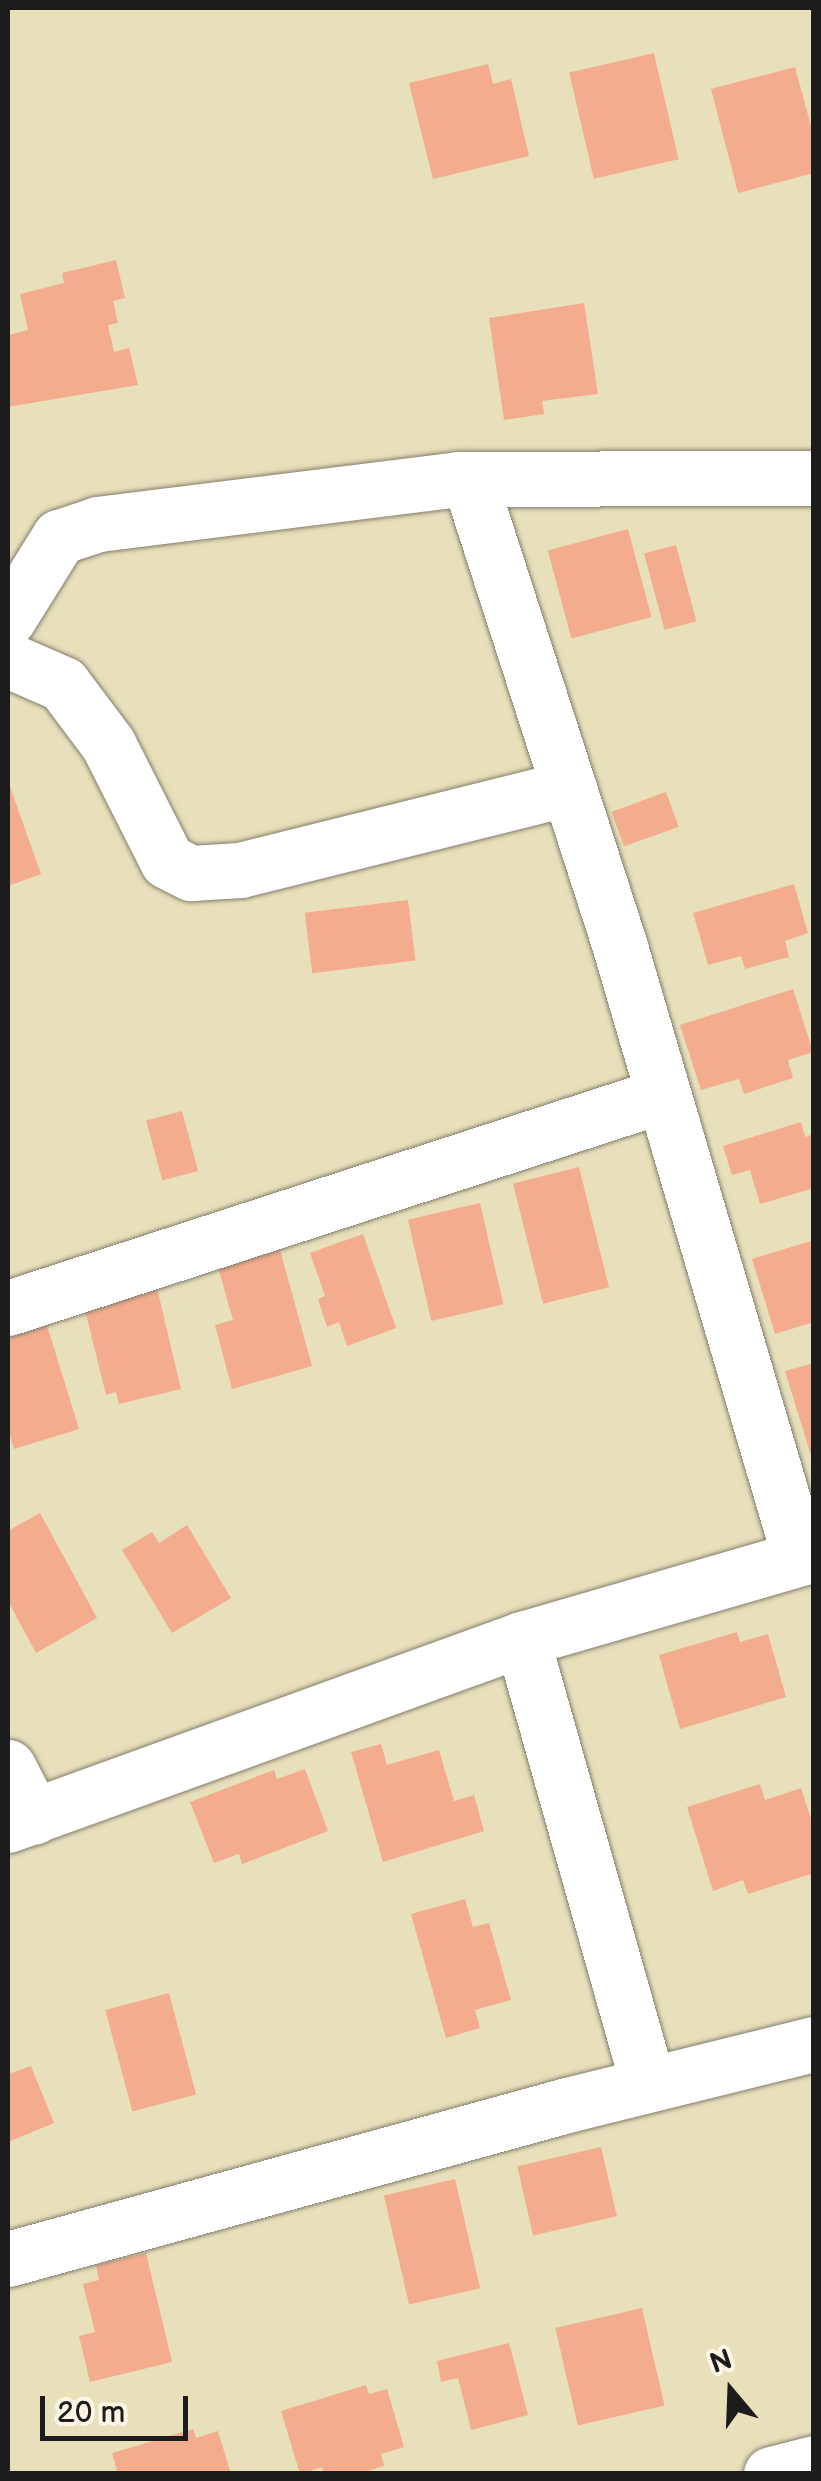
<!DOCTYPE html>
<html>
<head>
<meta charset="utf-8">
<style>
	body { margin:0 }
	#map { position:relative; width:821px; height:2481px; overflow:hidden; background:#e7e0bb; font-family:"Balsamiq Sans",sans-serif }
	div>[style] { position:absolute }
	.building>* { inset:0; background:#f3ad8e; transform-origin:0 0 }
	.roads { filter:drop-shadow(0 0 2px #827e6c) drop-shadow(0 0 2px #827e6c) }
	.minor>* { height:55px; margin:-27.5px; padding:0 27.5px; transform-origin:27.5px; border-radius:27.5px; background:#fff }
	span { translate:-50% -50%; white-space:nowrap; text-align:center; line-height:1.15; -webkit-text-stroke:9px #fcf5e5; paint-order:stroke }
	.frame { position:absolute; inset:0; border:10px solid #1c1c1c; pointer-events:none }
	.north { position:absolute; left:681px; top:2341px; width:100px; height:100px; -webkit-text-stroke:8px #fcf5e5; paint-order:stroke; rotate:341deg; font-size:28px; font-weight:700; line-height:40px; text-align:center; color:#1c1c1c }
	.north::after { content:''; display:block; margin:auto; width:35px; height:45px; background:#1c1c1c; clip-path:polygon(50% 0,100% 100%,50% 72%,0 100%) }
	.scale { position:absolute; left:40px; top:2396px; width:148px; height:45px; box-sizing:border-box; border:5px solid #1c1c1c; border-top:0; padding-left:12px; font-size:30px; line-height:35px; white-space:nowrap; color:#1c1c1c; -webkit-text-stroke:8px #fcf5e5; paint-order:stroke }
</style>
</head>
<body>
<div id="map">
	<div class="building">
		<i style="left:654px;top:53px;width:109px;height:87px;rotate:77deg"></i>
		<i style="clip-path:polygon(488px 64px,493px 84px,511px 79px,529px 156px,433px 179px,409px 83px)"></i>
		<i style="clip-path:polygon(795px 67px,814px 137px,814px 173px,738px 193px,711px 89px)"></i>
		<i style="clip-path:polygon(116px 260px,125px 298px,113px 301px,118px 323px,108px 325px,114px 352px,129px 348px,138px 385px,8px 407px,8px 335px,28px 330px,20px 294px,64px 283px,62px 273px)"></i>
		<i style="clip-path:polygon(584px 303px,598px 394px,542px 401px,544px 414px,504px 420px,489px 318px)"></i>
		<i style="left:628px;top:529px;width:91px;height:83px;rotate:75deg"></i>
		<i style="left:676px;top:545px;width:79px;height:33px;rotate:75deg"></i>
		<i style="clip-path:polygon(8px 781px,41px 874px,8px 886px)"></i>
		<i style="left:666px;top:792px;width:37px;height:58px;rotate:70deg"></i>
		<i style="clip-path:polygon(794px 884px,808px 933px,785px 941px,789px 957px,745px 969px,741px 956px,708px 965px,693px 913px)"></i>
		<i style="left:408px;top:900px;width:61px;height:104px;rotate:83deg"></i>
		<i style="clip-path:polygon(793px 989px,813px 1052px,788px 1060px,793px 1078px,744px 1094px,739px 1079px,701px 1090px,680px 1025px)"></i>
		<i style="left:182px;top:1111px;width:62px;height:37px;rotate:75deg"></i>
		<i style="clip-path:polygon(801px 1122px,805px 1137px,814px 1134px,814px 1188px,760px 1204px,750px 1170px,732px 1175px,723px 1146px)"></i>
		<i style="left:579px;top:1167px;width:124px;height:68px;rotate:76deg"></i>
		<i style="left:480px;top:1203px;width:104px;height:74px;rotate:77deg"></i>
		<i style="clip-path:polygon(363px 1234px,396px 1328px,347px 1346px,339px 1322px,327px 1327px,318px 1299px,325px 1296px,310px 1253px)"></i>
		<i style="clip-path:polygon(814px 1240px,814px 1322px,775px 1334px,752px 1259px)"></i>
		<i style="clip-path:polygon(279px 1246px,312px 1366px,232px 1389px,215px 1325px,233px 1320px,217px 1264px)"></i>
		<i style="clip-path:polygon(157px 1288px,181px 1389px,119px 1404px,116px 1392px,106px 1395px,84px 1306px)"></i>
		<i style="clip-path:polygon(46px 1322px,79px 1429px,14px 1449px,8px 1428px,8px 1334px)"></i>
		<i style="clip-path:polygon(814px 1363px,814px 1462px,813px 1462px,785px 1371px)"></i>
		<i style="clip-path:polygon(40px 1513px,97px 1618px,36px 1653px,8px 1601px,8px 1531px)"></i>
		<i style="clip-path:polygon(187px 1525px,231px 1598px,172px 1633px,122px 1550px,152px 1532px,159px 1543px)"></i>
		<i style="clip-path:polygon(737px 1632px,740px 1642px,768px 1634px,786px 1697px,680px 1729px,659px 1655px)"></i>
		<i style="clip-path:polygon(381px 1744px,387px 1765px,439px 1750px,454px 1801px,474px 1795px,484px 1831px,383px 1862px,351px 1752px)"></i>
		<i style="clip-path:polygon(305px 1769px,328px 1831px,242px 1864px,239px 1854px,214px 1863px,190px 1802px,274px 1770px,277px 1779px)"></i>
		<i style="clip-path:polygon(760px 1784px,765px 1800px,801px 1788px,814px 1828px,814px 1873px,748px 1894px,743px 1880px,713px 1891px,687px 1807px)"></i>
		<i style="clip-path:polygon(465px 1899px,473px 1927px,489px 1923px,511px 2000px,475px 2010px,480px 2028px,446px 2038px,411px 1914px)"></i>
		<i style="left:169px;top:1993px;width:105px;height:66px;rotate:75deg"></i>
		<i style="clip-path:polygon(31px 2066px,54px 2123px,8px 2142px,8px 2074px)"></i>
		<i style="left:601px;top:2147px;width:71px;height:86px;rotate:77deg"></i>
		<i style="left:455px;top:2179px;width:112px;height:73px;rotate:77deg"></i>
		<i style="clip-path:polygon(146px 2253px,172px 2362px,90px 2382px,79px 2336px,95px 2332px,83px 2284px,99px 2280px,96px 2265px)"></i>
		<i style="left:642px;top:2308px;width:100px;height:89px;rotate:77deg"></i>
		<i style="clip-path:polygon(509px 2343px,528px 2415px,471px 2430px,458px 2378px,441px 2382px,437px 2361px)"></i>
		<i style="clip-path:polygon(366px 2385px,369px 2394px,387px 2389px,404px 2447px,381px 2454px,384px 2466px,358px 2474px,324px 2474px,322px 2467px,300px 2474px,281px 2411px)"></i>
		<i style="clip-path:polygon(193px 2429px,196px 2438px,218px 2431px,231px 2474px,118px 2474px,112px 2453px)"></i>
	</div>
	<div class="roads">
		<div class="minor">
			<i style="left:469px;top:479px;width:492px;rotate:72.1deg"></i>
			<i style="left:620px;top:947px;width:637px;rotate:73.59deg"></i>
			<i style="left:8px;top:619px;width:97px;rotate:-58.1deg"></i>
			<i style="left:59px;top:537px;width:41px;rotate:-18.4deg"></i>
			<i style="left:98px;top:524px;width:363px;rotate:-7.1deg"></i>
			<i style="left:458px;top:479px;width:356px;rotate:-0.2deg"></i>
			<i style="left:8px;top:660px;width:60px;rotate:23.6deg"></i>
			<i style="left:63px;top:684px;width:75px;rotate:53.1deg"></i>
			<i style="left:108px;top:744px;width:131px;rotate:63.2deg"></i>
			<i style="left:167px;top:861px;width:27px;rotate:27deg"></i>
			<i style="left:191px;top:873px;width:49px;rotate:-3.5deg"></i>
			<i style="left:240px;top:870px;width:339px;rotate:-14deg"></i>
			<i style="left:8px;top:1308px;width:689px;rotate:-18.01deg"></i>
			<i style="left:522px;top:1639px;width:463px;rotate:74.2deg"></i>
			<i style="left:8px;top:1767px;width:56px;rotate:62.5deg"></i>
			<i style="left:8px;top:1825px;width:547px;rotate:-19.89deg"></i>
			<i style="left:522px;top:1639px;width:304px;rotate:-16.2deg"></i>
			<i style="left:8px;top:2259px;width:580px;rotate:-15.4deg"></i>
			<i style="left:567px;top:2105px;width:254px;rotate:-13.9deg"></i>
			<i style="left:771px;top:2474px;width:44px;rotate:-14.3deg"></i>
		</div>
	</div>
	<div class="frame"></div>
	<div class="north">N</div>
	<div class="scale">20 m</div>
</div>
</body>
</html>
